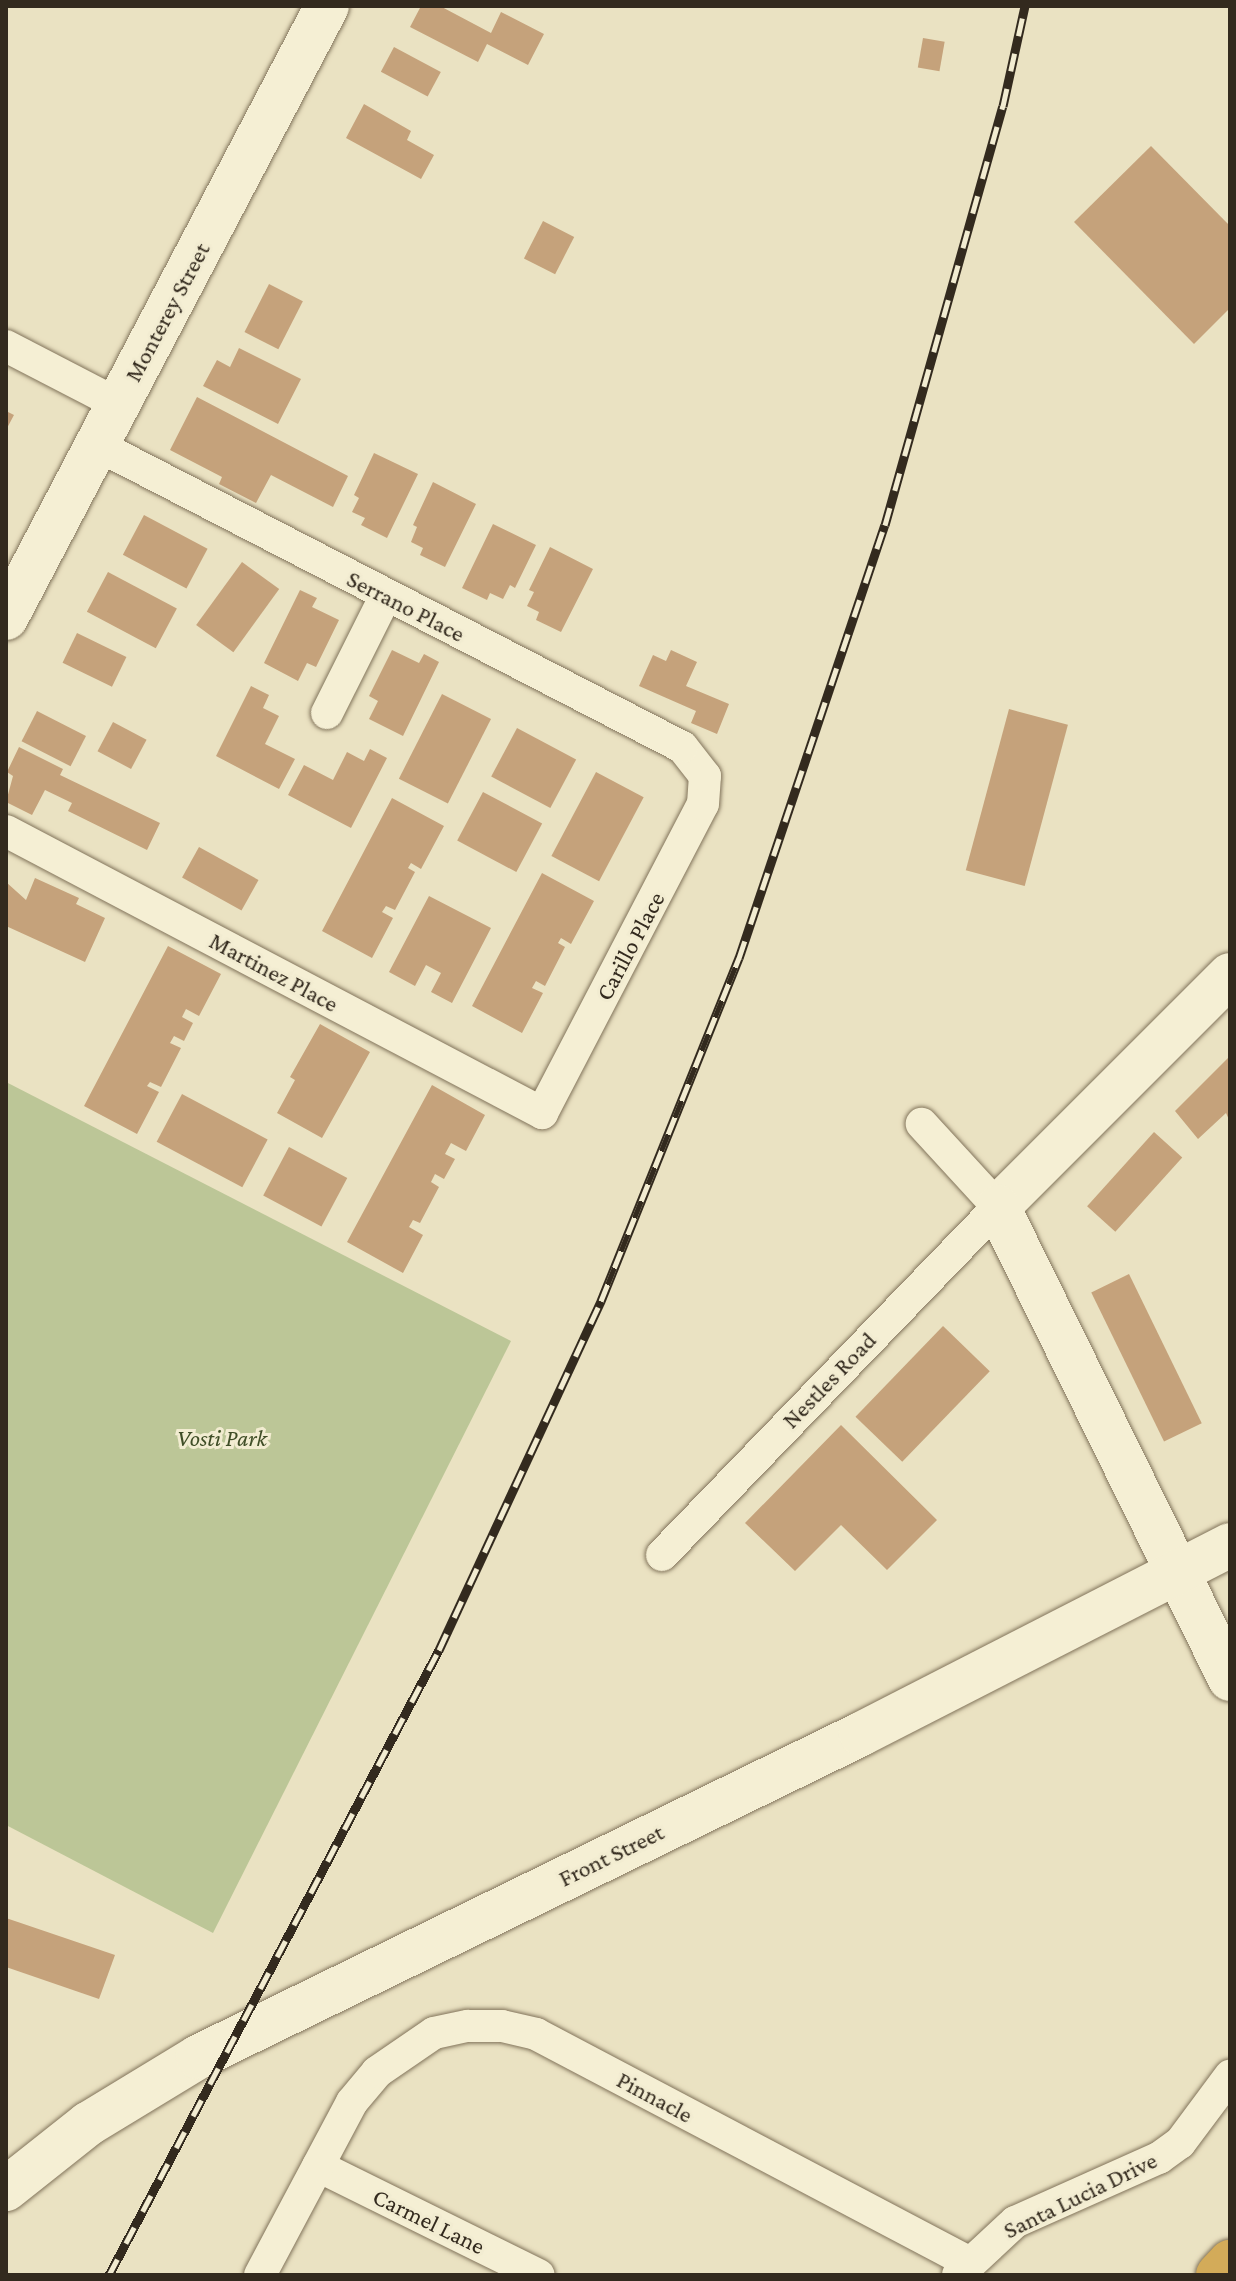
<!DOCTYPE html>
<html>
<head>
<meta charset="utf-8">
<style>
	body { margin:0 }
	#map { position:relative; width:1236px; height:2281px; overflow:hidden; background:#eae2c2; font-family:"Crimson Pro",serif }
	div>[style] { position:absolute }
	.green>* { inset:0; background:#bcc697 }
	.building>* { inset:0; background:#c5a27b; transform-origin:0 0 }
	.roads { filter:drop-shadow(0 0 2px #82745b) drop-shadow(0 0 2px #82745b) }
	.street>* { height:32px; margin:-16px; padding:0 16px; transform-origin:16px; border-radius:16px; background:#f5efd4 }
	.secondary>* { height:44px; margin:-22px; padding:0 22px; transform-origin:22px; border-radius:22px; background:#f5efd4 }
	.highway>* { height:44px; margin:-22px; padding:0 22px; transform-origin:22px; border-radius:22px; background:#d3ab59 }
	.rail>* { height:9px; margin-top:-4.5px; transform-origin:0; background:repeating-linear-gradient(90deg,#f2ecd1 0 18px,#332a1e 0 36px); box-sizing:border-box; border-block:2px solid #332a1e }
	span { translate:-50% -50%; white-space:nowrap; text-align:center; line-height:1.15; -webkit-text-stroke:6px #f2ecd1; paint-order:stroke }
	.street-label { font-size:24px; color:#332a1e }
	.park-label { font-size:24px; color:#3f4d26; font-style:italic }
	.frame { position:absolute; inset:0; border:8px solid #332a1e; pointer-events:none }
</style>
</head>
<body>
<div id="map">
	<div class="green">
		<i style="clip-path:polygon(6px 1082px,511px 1341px,213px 1933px,6px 1825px)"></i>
	</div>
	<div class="building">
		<i style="clip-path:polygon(421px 6px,440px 6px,491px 33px,501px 12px,544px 34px,528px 65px,487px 44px,478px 62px,410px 27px)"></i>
		<i style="left:923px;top:38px;width:22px;height:30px;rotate:10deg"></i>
		<i style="left:394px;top:47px;width:53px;height:28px;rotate:28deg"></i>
		<i style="clip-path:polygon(364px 104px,411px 131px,407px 140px,434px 155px,421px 179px,346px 138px)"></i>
		<i style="clip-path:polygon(1151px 146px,1230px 226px,1230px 308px,1194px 344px,1074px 222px)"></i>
		<i style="left:543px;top:221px;width:35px;height:42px;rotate:27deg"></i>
		<i style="left:269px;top:284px;width:38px;height:54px;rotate:27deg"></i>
		<i style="clip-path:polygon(239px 348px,301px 379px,278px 424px,203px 386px,217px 360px,230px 367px)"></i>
		<i style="clip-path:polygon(197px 397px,348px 476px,333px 507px,271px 475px,256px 503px,219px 484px,222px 477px,170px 450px)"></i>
		<i style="clip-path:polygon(6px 411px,14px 415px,6px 430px)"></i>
		<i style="clip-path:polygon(374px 453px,418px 474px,387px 538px,361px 525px,365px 518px,352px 512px,359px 498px,354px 495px)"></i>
		<i style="clip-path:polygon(433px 482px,476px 504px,445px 567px,420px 555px,423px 548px,411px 542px,417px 527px,413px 525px)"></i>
		<i style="left:144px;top:515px;width:72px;height:45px;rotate:28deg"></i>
		<i style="clip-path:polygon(493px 524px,536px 545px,515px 588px,510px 585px,503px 599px,490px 593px,487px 600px,462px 588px)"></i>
		<i style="clip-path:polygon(550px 547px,593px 569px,561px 632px,536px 620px,539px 612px,527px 606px,534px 592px,529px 590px)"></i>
		<i style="left:242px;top:562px;width:46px;height:78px;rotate:36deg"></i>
		<i style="left:108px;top:572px;width:78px;height:45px;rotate:28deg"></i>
		<i style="clip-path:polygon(300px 590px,317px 598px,312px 607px,339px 620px,316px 667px,307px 663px,298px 681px,264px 663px)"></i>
		<i style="left:77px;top:633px;width:55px;height:33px;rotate:26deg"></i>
		<i style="clip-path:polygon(392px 650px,419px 663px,424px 654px,439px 662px,403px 736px,369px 719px,378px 701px,369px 696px)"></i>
		<i style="clip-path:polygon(671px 650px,697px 662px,686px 686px,729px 704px,717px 734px,691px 723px,696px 711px,639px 686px,653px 655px,666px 661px)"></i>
		<i style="clip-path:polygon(251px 686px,269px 695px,263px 708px,279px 716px,265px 744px,295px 759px,279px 789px,216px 756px)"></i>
		<i style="left:442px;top:694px;width:55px;height:95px;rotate:27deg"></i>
		<i style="left:1009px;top:709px;width:61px;height:167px;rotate:15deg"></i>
		<i style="left:37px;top:711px;width:55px;height:34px;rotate:27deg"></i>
		<i style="left:113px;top:722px;width:38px;height:33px;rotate:28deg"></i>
		<i style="left:517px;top:728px;width:67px;height:55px;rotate:28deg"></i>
		<i style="clip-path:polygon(19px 747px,63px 769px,60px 775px,160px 823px,147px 850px,68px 811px,72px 803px,45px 790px,32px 815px,6px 802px,13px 776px,7px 772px)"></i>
		<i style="clip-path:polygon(370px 749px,387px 758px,351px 828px,288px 795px,304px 765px,333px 780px,347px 752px,364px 761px)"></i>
		<i style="left:596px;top:772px;width:54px;height:95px;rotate:28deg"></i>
		<i style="left:483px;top:792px;width:67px;height:55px;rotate:28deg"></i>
		<i style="clip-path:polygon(392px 798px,444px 826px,421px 869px,411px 863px,408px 868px,415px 872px,395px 910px,386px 906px,382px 912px,393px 918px,372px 958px,322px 931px)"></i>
		<i style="left:199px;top:847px;width:68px;height:35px;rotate:29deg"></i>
		<i style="clip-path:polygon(542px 873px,594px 901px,571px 944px,561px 938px,558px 943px,565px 947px,545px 986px,536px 981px,532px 988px,543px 993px,522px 1033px,472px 1006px)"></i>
		<i style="clip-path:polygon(35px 878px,79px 898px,76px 904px,105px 918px,85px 962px,6px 926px,6px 882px,26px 900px)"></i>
		<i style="clip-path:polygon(429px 896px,491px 928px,452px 1003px,431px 992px,441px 973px,426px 965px,415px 986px,389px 972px)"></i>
		<i style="clip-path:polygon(168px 946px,221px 974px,199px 1016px,186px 1009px,182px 1017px,193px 1023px,184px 1041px,174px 1036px,170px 1043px,181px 1048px,161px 1087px,150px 1082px,147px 1086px,159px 1092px,137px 1134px,84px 1106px)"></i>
		<i style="clip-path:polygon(320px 1024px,370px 1052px,322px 1138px,277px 1113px,295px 1080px,290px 1077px)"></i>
		<i style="clip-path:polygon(1230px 1056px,1230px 1122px,1226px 1113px,1198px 1139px,1175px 1111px)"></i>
		<i style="clip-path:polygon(432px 1085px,485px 1115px,466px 1151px,451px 1143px,445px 1154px,455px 1159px,444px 1179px,435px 1174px,431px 1182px,439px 1187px,420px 1223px,413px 1220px,409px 1227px,423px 1235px,403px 1273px,347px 1242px)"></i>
		<i style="left:182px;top:1094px;width:97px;height:54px;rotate:28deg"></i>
		<i style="left:1154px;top:1132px;width:38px;height:100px;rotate:42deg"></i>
		<i style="left:289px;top:1147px;width:66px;height:55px;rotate:28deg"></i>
		<i style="left:1129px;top:1274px;width:166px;height:42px;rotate:64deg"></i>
		<i style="left:943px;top:1326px;width:65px;height:126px;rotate:44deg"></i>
		<i style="clip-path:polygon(841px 1425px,937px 1520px,887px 1570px,841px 1525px,795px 1571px,745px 1523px)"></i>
		<i style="clip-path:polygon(6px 1918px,115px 1955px,99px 1999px,6px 1967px)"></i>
	</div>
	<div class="roads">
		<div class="street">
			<i style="left:6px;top:346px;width:126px;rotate:27.4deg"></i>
			<i style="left:327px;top:713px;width:132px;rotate:-63.4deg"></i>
			<i style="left:6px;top:831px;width:606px;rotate:27.75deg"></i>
			<i style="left:542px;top:1113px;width:348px;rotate:-62.5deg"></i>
			<i style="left:703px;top:804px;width:28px;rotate:-86deg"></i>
			<i style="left:705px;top:776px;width:37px;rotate:-128deg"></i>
			<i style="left:682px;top:747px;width:658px;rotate:-152.7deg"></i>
			<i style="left:662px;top:1555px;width:484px;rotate:-46deg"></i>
			<i style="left:998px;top:1207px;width:113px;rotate:-132.5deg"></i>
			<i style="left:318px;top:2166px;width:246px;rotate:26.3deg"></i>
			<i style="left:260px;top:2275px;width:196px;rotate:-62deg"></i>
			<i style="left:352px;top:2102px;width:39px;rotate:-50deg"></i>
			<i style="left:377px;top:2072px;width:69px;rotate:-34.4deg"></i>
			<i style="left:434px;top:2033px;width:35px;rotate:-12deg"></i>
			<i style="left:468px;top:2026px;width:34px"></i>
			<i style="left:502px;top:2026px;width:35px;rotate:13deg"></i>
			<i style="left:536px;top:2034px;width:489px;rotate:27.8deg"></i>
			<i style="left:958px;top:2275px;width:78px;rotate:-42.9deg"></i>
			<i style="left:1015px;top:2222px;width:158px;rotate:-24deg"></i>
			<i style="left:1159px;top:2158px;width:26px;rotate:-36deg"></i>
			<i style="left:1180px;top:2143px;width:84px;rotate:-53.3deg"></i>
		</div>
		<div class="secondary">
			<i style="left:6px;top:618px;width:691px;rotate:-62.32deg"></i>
			<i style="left:1230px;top:975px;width:328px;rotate:135deg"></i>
			<i style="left:998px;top:1207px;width:526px;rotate:63.82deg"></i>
			<i style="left:6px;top:2189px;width:105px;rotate:-38.4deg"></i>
			<i style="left:88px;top:2124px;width:129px;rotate:-31.3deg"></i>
			<i style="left:198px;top:2057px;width:737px;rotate:-25.97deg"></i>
			<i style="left:861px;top:1734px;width:415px;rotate:-27.1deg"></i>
		</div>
		<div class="highway">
			<i style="left:1218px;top:2275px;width:18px;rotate:-47deg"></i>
		</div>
	</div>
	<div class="rail">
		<i style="left:109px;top:2275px;width:707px;rotate:-62.17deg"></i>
		<i style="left:439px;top:1650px;width:385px;rotate:-65.1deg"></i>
		<i style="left:601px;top:1301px;width:370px;rotate:-68.1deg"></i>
		<i style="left:739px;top:958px;width:457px;rotate:-71.4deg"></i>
		<i style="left:885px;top:525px;width:435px;rotate:-74.3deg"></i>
		<i style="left:1003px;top:106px;width:102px;rotate:-77.6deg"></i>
	</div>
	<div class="street-label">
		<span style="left:167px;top:312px;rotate:-62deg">Monterey Street</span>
		<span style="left:406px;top:606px;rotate:27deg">Serrano Place</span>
		<span style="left:630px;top:946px;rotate:-62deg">Carillo Place</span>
		<span style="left:274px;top:972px;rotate:28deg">Martinez Place</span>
		<span style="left:829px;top:1380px;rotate:-46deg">Nestles Road</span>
		<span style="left:611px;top:1855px;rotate:-26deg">Front Street</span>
		<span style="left:655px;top:2097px;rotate:28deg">Pinnacle</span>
		<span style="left:1080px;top:2195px;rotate:-26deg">Santa Lucia Drive</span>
		<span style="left:429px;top:2221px;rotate:26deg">Carmel Lane</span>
	</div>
	<div class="park-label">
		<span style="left:222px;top:1438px">Vosti Park</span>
	</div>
	<div class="frame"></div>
</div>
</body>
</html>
